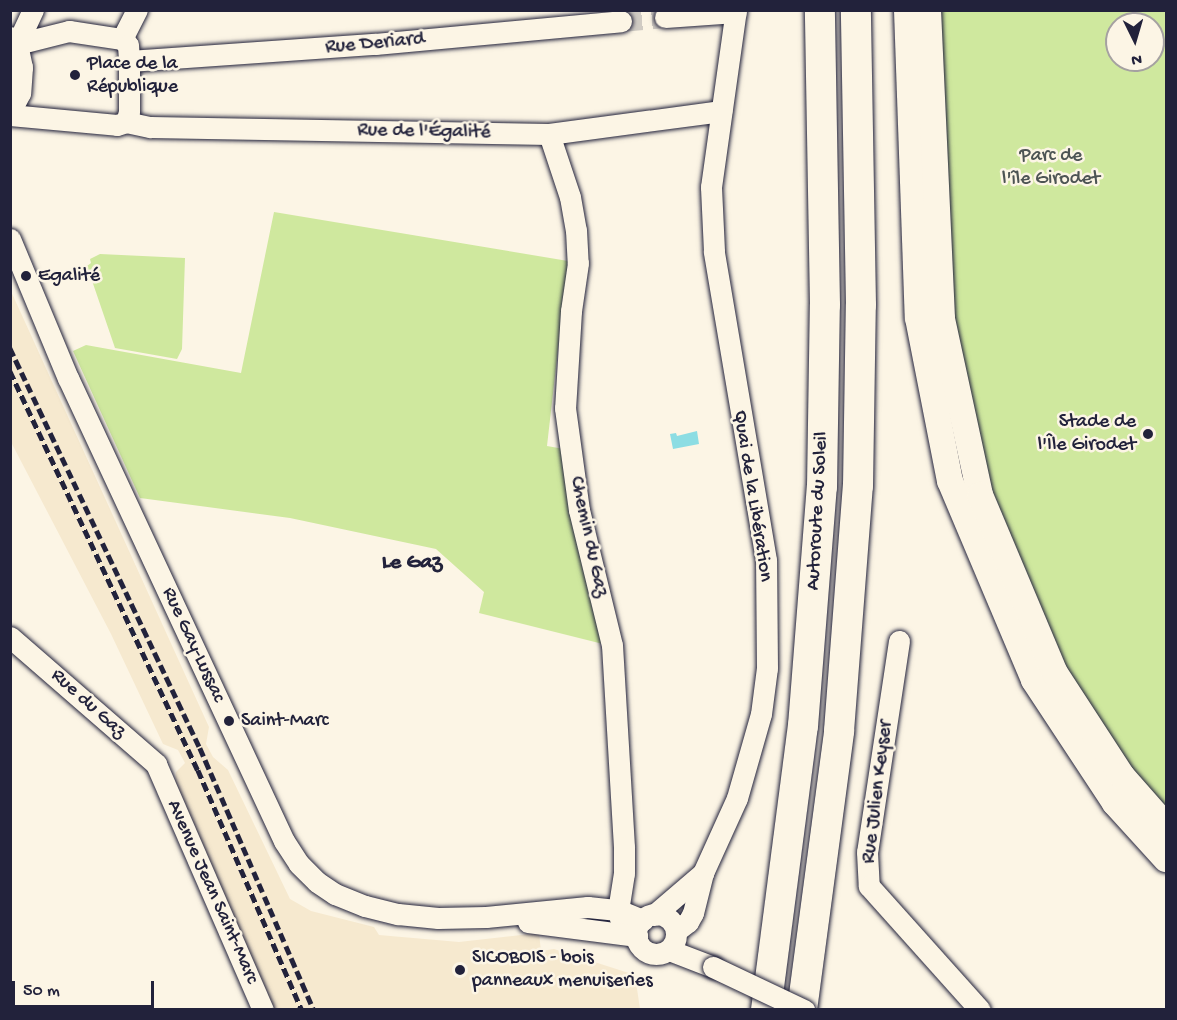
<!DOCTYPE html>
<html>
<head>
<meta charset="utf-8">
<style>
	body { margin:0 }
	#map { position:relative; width:1177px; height:1020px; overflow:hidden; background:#fcf5e5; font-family:"Gochi Hand",sans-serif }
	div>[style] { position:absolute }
	.built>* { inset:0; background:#f6e9cf }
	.green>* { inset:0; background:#cfe89e }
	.water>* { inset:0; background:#8cdde3 }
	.minor-tunnel>* { height:21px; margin-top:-10.5px; transform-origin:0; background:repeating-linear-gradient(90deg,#d0cbc3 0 21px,transparent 0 31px) }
	.roads { filter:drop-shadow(0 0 2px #22223b) drop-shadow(0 0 2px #22223b) }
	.minor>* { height:21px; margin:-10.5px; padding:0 10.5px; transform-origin:10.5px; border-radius:10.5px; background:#fcf5e5 }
	.minor>.ring { margin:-10.5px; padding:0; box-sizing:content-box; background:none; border:21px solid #fcf5e5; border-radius:50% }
	.major>* { height:26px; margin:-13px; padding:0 13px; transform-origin:13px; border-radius:13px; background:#fcf5e5 }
	.highway>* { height:30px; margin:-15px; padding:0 15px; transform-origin:15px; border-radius:15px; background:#fcf5e5 }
	.rail>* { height:4.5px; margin-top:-2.25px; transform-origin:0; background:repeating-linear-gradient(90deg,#22223b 0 9px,transparent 0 13.5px) }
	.bridges { filter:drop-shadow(0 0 2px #22223b) drop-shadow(0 0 2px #22223b) }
	.minor-bridge>* { height:21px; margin:-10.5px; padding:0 10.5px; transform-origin:10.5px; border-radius:10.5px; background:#fcf5e5 }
	.dots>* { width:16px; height:16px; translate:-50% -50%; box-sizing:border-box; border:3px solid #fcf5e5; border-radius:50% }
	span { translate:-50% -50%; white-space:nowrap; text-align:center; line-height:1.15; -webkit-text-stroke:5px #fcf5e5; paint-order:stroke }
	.street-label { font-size:20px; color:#22223b }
	.poi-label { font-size:20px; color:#22223b }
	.left { translate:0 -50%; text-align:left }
	.right { translate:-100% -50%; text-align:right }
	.park-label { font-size:20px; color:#4d5454 }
	.quarter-label { font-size:22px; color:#22223b; font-weight:700 }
	.frame { position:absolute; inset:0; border:12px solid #22223b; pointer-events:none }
	.north { position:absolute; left:1105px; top:12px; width:60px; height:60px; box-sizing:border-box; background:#fcf5e5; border:2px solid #a5a1a1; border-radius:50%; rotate:175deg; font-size:16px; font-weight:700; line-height:24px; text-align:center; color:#22223b }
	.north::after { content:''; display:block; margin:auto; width:21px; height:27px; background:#22223b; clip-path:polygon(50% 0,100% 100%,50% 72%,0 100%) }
	.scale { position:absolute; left:12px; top:981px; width:142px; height:27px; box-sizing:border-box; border:3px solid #22223b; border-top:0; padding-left:8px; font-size:18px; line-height:21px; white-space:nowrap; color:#22223b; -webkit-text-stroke:4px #fcf5e5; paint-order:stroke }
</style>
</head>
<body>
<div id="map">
	<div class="built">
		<i style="clip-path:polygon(10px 289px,209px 727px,206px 744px,213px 757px,228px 770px,290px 899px,311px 911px,374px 927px,379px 935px,459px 942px,539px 933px,541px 951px,554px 949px,635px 975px,640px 1009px,274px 1009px,175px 782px,176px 772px,185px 763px,178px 750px,163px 744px,111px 634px,11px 442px)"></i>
	</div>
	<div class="green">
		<i style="clip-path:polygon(evenodd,928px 11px,1166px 11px,1166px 826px,1055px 673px,980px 495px,942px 319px,928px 11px,1117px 24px,1153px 24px,1153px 60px,1117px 60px,1117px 24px)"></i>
		<i style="clip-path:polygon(274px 212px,568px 261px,547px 446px,564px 449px,607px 645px,479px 613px,484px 592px,436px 549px,290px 518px,140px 498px,73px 351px,86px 345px,241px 373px)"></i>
		<i style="clip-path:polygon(100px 254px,185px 258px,182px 349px,177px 359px,115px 348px,87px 266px,91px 263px,90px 259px)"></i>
	</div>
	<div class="water">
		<i style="clip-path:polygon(697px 431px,699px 444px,673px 449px,670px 434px,676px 433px,677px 436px)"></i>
	</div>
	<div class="minor-tunnel">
		<i style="left:621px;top:21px;width:44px;rotate:-5.2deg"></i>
	</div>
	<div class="roads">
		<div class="minor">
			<i style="left:665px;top:17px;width:71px;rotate:-4deg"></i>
			<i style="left:10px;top:37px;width:10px;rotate:45deg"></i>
			<i style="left:17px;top:44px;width:24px;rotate:78deg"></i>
			<i style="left:22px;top:67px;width:26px;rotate:94deg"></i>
			<i style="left:20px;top:93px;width:21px;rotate:118deg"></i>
			<i style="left:122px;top:39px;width:33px;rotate:-63deg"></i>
			<i style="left:17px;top:44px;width:54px;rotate:-14deg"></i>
			<i style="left:69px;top:31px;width:54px;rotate:8.6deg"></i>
			<i style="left:122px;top:39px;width:8px;rotate:45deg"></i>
			<i style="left:128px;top:45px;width:16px;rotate:86deg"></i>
			<i style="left:129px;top:61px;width:51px;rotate:90deg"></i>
			<i style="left:129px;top:112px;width:10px;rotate:107deg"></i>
			<i style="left:17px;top:44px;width:38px;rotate:-65deg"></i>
			<i style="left:129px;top:61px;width:247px;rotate:-4deg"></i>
			<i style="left:375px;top:44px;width:247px;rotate:-5.3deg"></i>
			<i style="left:10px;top:115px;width:107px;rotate:5.3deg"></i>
			<i style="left:117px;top:125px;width:9px;rotate:-18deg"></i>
			<i style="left:126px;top:122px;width:25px;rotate:12deg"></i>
			<i style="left:150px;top:127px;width:399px;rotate:1deg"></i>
			<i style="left:549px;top:134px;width:174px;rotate:-7.6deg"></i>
			<i style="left:549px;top:134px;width:66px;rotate:71.6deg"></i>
			<i style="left:570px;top:197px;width:34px;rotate:80deg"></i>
			<i style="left:576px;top:230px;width:33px;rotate:87deg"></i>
			<i style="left:578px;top:263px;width:49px;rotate:98.3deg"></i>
			<i style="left:571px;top:311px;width:97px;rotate:93.5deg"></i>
			<i style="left:565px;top:408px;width:103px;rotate:82.2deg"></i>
			<i style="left:579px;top:510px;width:139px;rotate:76.3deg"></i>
			<i style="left:612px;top:645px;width:202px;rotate:86.6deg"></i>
			<i style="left:624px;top:847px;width:26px;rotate:90deg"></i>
			<i style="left:624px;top:873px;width:37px;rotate:99deg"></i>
			<i style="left:618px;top:910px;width:8px;rotate:76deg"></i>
			<i style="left:620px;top:918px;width:25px;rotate:47deg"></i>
			<i style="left:10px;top:239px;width:151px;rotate:67.4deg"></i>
			<i style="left:68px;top:378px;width:511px;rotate:64.99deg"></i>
			<i style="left:284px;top:841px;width:27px;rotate:57deg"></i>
			<i style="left:299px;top:864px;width:25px;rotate:45deg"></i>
			<i style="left:317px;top:882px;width:22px;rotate:34deg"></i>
			<i style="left:335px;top:894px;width:32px;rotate:22deg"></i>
			<i style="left:365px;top:906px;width:34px;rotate:14deg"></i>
			<i style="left:398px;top:914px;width:40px;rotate:5.7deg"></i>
			<i style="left:438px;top:918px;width:48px;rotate:-1.2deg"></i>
			<i style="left:486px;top:917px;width:102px;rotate:-5.6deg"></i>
			<i style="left:588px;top:907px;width:30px;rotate:6deg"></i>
			<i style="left:618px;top:910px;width:27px;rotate:22deg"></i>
			<i style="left:10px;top:637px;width:194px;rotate:41deg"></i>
			<i style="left:156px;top:764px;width:268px;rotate:66.5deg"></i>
			<i style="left:899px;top:641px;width:213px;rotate:98.6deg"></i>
			<i style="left:867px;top:852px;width:34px;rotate:87deg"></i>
			<i style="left:869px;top:886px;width:166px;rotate:48.2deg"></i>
			<i class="ring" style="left:636px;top:914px;width:19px;height:19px"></i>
			<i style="left:654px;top:915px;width:65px;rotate:-40.6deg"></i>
			<i style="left:528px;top:922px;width:110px;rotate:7.3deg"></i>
			<i style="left:676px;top:931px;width:15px;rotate:-37deg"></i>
			<i style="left:688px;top:922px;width:10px;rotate:-61deg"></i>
			<i style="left:693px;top:913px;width:41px;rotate:-76deg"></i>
			<i style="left:703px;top:873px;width:82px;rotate:-65.6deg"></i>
			<i style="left:737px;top:798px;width:87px;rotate:-74.1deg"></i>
			<i style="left:761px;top:714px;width:46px;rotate:-82.6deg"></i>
			<i style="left:767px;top:668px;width:108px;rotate:-90.5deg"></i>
			<i style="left:766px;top:560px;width:313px;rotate:-99.6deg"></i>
			<i style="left:714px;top:251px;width:64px;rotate:-92.7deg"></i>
			<i style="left:711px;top:187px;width:179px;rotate:-82deg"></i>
			<i style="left:669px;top:950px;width:47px;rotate:21.1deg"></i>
		</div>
		<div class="major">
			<i style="left:907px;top:10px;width:308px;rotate:88deg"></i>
			<i style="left:918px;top:318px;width:166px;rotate:78.9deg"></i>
			<i style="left:950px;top:481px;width:216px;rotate:67.1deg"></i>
			<i style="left:1034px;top:680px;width:147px;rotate:56.6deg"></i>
			<i style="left:1115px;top:803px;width:76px;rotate:47.7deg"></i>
			<i style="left:928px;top:10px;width:309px;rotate:87.4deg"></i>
			<i style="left:942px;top:319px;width:180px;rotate:77.8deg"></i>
			<i style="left:980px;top:495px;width:193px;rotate:67.2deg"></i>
			<i style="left:1055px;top:673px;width:123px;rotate:57deg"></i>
			<i style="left:1122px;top:776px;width:67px;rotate:48.7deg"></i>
		</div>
		<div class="highway">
			<i style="left:766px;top:1010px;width:286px;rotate:-82.6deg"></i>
			<i style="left:803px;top:726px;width:240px;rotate:-85.5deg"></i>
			<i style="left:822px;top:487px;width:182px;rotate:-89.1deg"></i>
			<i style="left:825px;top:305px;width:295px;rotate:-91deg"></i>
			<i style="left:802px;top:1010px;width:281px;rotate:-82.4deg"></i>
			<i style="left:839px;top:731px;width:246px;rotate:-85.6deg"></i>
			<i style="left:858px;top:486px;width:181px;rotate:-89.1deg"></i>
			<i style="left:861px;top:305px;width:295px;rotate:-91deg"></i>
		</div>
	</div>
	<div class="rail">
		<i style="left:10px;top:348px;width:443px;rotate:64.6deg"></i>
		<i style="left:200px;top:748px;width:286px;rotate:66.5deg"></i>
		<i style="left:10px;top:371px;width:441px;rotate:64.8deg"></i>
		<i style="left:198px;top:770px;width:262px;rotate:66.6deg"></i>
	</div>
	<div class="bridges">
		<div class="minor-bridge">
			<i style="left:713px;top:967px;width:101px;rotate:25.3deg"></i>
		</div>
	</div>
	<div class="dots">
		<i style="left:75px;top:75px;background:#22223b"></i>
		<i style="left:26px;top:276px;background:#22223b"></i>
		<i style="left:1148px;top:434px;background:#22223b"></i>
		<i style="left:229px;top:721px;background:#22223b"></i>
		<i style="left:460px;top:970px;background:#22223b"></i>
	</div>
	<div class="street-label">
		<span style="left:375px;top:44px;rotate:-5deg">Rue Deriard</span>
		<span style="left:424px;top:132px;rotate:1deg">Rue de l'Égalité</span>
		<span style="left:752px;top:496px;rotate:81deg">Quai de la Libération</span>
		<span style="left:818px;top:511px;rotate:-87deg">Autoroute du Soleil</span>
		<span style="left:588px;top:537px;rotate:78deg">Chemin du Gaz</span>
		<span style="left:193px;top:645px;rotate:65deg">Rue Gay-Lussac</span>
		<span style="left:88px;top:704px;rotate:42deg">Rue du Gaz</span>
		<span style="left:878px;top:792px;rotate:-83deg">Rue Julien Keyser</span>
		<span style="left:212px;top:892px;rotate:66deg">Avenue Jean Saint-Marc</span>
	</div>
	<div class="poi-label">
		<span class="left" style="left:87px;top:76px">Place de la<br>République</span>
		<span class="left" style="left:38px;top:276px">Egalité</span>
		<span class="right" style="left:1136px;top:434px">Stade de<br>l'Île Girodet</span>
		<span class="left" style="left:241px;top:721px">Saint-Marc</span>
		<span class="left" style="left:472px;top:970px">SICOBOIS - bois<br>panneaux menuiseries</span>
	</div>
	<div class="park-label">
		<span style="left:1051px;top:168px">Parc de<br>l'île Girodet</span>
	</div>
	<div class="quarter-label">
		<span style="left:412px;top:564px">Le Gaz</span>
	</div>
	<div class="frame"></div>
	<div class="north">N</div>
	<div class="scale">50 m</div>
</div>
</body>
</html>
